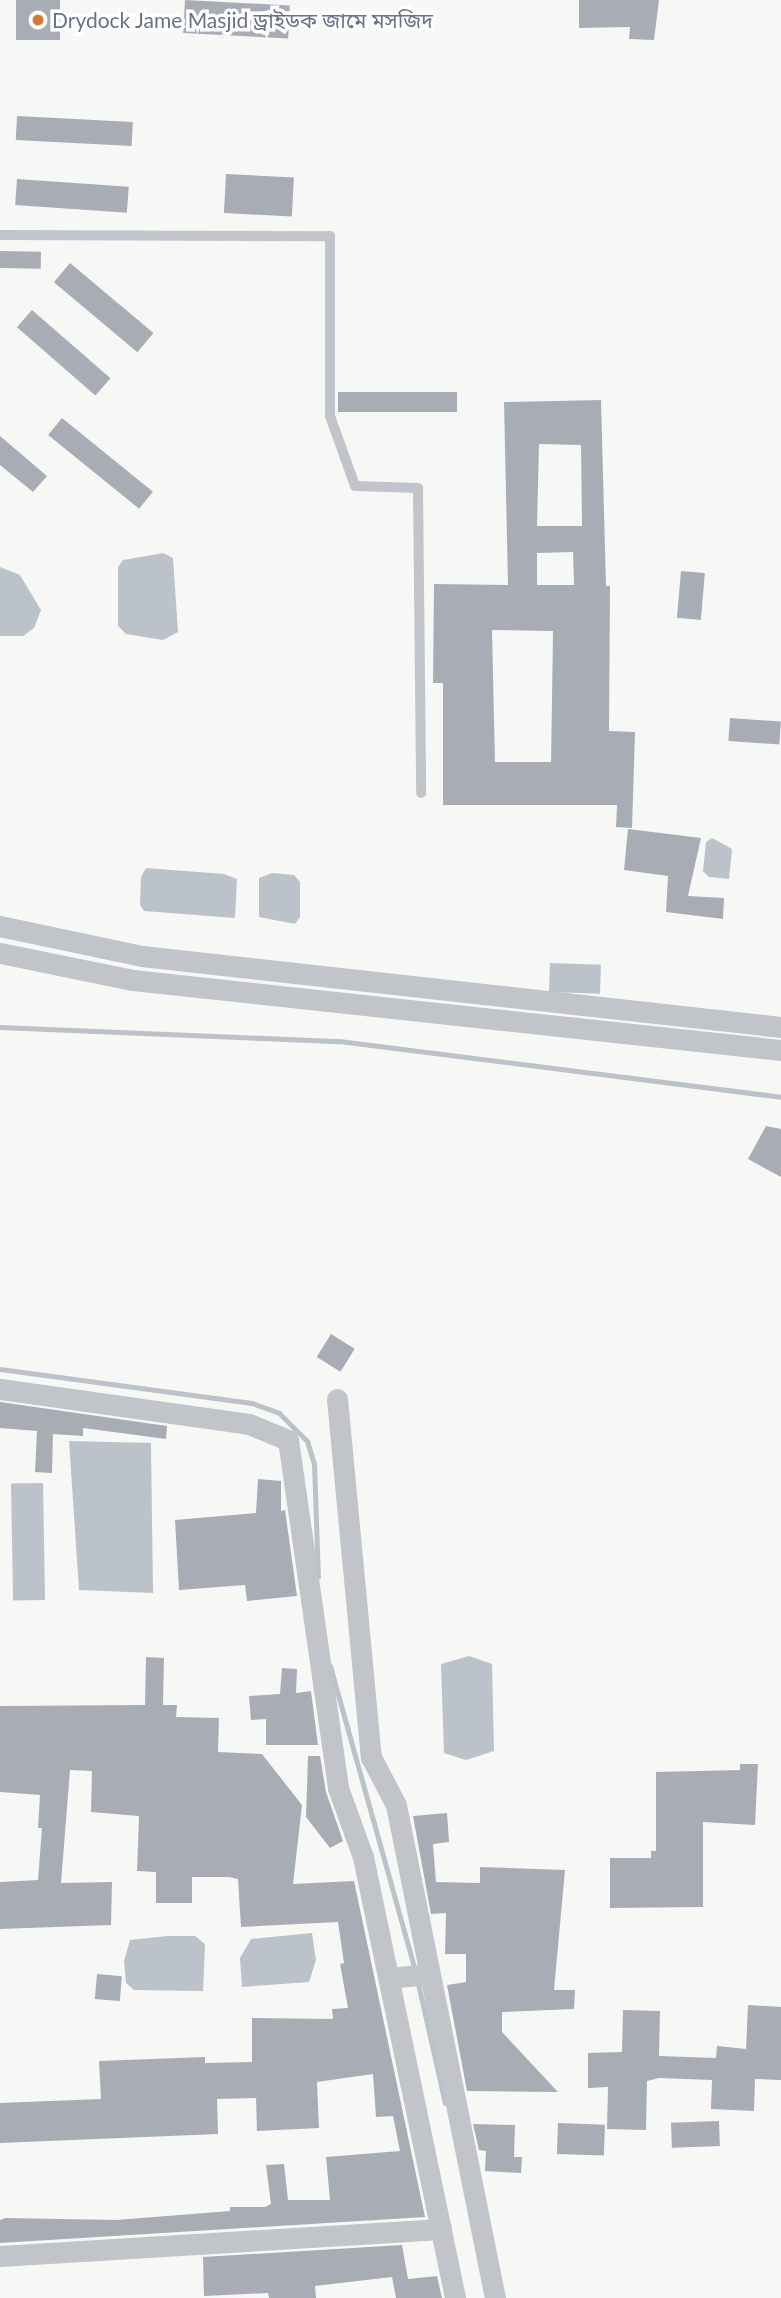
<!DOCTYPE html>
<html>
<head>
<meta charset="utf-8">
<style>
	body { margin:0 }
	#map { position:relative; width:781px; height:2298px; overflow:hidden; background:#f7f8f5; font-family:Lato,"Noto Sans Bengali",sans-serif }
	div>[style] { position:absolute }
	.water>* { inset:0; background:#bbc2c9; transform-origin:0 0 }
	.stream>* { height:5px; margin:-2.5px; padding:0 2.5px; transform-origin:2.5px; border-radius:2.5px; background:#bbc2c9 }
	.building>* { inset:0; background:#a8adb5; transform-origin:0 0 }
	.service>* { height:10px; margin:-5px; padding:0 5px; transform-origin:5px; border-radius:5px; background:#c1c4c8 }
	.minor>* { height:21px; margin:-10.5px; padding:0 10.5px; transform-origin:10.5px; border-radius:10.5px; background:#c1c4c8 }
	.dots>* { width:19px; height:19px; translate:-50% -50%; box-sizing:border-box; border:4px solid #fff; border-radius:50% }
	span { translate:-50% -50%; white-space:nowrap; text-align:center; line-height:1.15; -webkit-text-stroke:7px #fff; paint-order:stroke }
	.poi-label { font-size:21px; color:#697384 }
	.left { translate:0 -50%; text-align:left }
</style>
</head>
<body>
<div id="map">
	<div class="water">
		<i style="clip-path:polygon(163px 553px,173px 558px,178px 632px,163px 640px,126px 634px,118px 626px,118px 567px,123px 560px)"></i>
		<i style="clip-path:polygon(0 567px,20px 575px,41px 610px,34px 628px,23px 636px,0 636px)"></i>
		<i style="clip-path:polygon(712px 838px,732px 849px,729px 879px,709px 877px,703px 871px,706px 842px)"></i>
		<i style="clip-path:polygon(146px 868px,224px 874px,237px 879px,235px 918px,144px 911px,140px 905px,141px 877px)"></i>
		<i style="clip-path:polygon(272px 873px,294px 875px,300px 882px,300px 917px,295px 924px,259px 917px,259px 878px)"></i>
		<i style="left:550px;top:963px;width:51px;height:29px;rotate:2deg"></i>
		<i style="clip-path:polygon(69px 1441px,151px 1443px,153px 1593px,79px 1590px)"></i>
		<i style="left:43px;top:1483px;width:117px;height:32px;rotate:89deg"></i>
		<i style="clip-path:polygon(469px 1656px,492px 1664px,494px 1751px,466px 1760px,444px 1753px,441px 1664px)"></i>
		<i style="clip-path:polygon(312px 1933px,316px 1960px,309px 1982px,242px 1987px,240px 1958px,251px 1939px)"></i>
		<i style="clip-path:polygon(168px 1936px,195px 1936px,205px 1944px,203px 1991px,134px 1990px,126px 1983px,124px 1961px,130px 1940px)"></i>
	</div>
	<div class="stream">
		<i style="left:0;top:1027px;width:339px;rotate:2.4deg"></i>
		<i style="left:339px;top:1041px;width:446px;rotate:7.2deg"></i>
		<i style="left:0;top:1369px;width:254px;rotate:7.7deg"></i>
		<i style="left:252px;top:1403px;width:29px;rotate:20deg"></i>
		<i style="left:279px;top:1413px;width:40px;rotate:45deg"></i>
		<i style="left:307px;top:1441px;width:24px;rotate:73deg"></i>
		<i style="left:314px;top:1464px;width:113px;rotate:88deg"></i>
		<i style="left:330px;top:1666px;width:316px;rotate:74.4deg"></i>
		<i style="left:417px;top:1979px;width:127px;rotate:77.3deg"></i>
	</div>
	<div class="building">
		<i style="left:16px;top:0;width:44px;height:40px"></i>
		<i style="left:185px;top:0;width:105px;height:33px;rotate:3deg"></i>
		<i style="clip-path:polygon(579px 0,659px 0,654px 40px,629px 39px,630px 27px,579px 28px)"></i>
		<i style="left:17px;top:116px;width:116px;height:24px;rotate:3deg"></i>
		<i style="left:226px;top:174px;width:68px;height:39px;rotate:3deg"></i>
		<i style="left:17px;top:179px;width:112px;height:26px;rotate:4deg"></i>
		<i style="left:0;top:251px;width:41px;height:17px;rotate:1deg"></i>
		<i style="left:70px;top:263px;width:109px;height:25px;rotate:40deg"></i>
		<i style="left:32px;top:310px;width:104px;height:23px;rotate:41deg"></i>
		<i style="left:338px;top:392px;width:119px;height:20px"></i>
		<i style="clip-path:polygon(evenodd,601px 400px,606px 586px,610px 586px,609px 731px,635px 732px,632px 828px,616px 827px,617px 805px,443px 805px,443px 683px,433px 683px,434px 584px,508px 585px,504px 402px,601px 400px,539px 444px,581px 445px,582px 526px,537px 526px,539px 444px,601px 400px,573px 552px,574px 585px,537px 585px,537px 553px,573px 552px,601px 400px,492px 630px,553px 631px,551px 762px,495px 762px,492px 630px)"></i>
		<i style="left:62px;top:418px;width:117px;height:22px;rotate:39deg"></i>
		<i style="clip-path:polygon(0 436px,47px 476px,33px 492px,0 465px)"></i>
		<i style="left:681px;top:571px;width:24px;height:47px;rotate:5deg"></i>
		<i style="left:730px;top:718px;width:51px;height:23px;rotate:4deg"></i>
		<i style="clip-path:polygon(628px 829px,701px 838px,688px 896px,724px 898px,723px 919px,666px 912px,668px 876px,624px 870px)"></i>
		<i style="clip-path:polygon(766px 1126px,781px 1129px,781px 1177px,748px 1159px)"></i>
		<i style="left:331px;top:1334px;width:28px;height:27px;rotate:32deg"></i>
		<i style="clip-path:polygon(0 1402px,167px 1426px,166px 1439px,83px 1428px,83px 1436px,53px 1434px,52px 1473px,35px 1472px,37px 1431px,0 1428px)"></i>
		<i style="clip-path:polygon(258px 1479px,281px 1481px,281px 1511px,285px 1510px,297px 1596px,247px 1601px,245px 1585px,179px 1590px,175px 1520px,256px 1513px)"></i>
		<i style="clip-path:polygon(146px 1657px,164px 1658px,163px 1705px,177px 1705px,176px 1717px,219px 1718px,218px 1752px,262px 1754px,302px 1805px,293px 1884px,354px 1881px,425px 2217px,0 2243px,0 2220px,6px 2218px,116px 2220px,230px 2211px,230px 2207px,265px 2207px,271px 2204px,266px 2165px,284px 2164px,288px 2200px,330px 2200px,326px 2157px,400px 2151px,393px 2116px,376px 2117px,373px 2074px,317px 2082px,319px 2128px,257px 2131px,256px 2098px,217px 2099px,218px 2134px,0 2143px,0 2103px,101px 2099px,99px 2061px,205px 2057px,205px 2063px,252px 2062px,252px 2018px,333px 2019px,332px 2009px,348px 2008px,340px 1964px,344px 1963px,338px 1922px,241px 1927px,238px 1879px,229px 1877px,192px 1877px,192px 1903px,156px 1903px,156px 1872px,137px 1871px,139px 1816px,91px 1812px,92px 1771px,70px 1770px,61px 1883px,112px 1882px,111px 1925px,0 1929px,0 1882px,38px 1880px,42px 1828px,38px 1828px,40px 1795px,0 1792px,0 1706px,145px 1705px)"></i>
		<i style="clip-path:polygon(282px 1668px,297px 1669px,296px 1693px,311px 1691px,318px 1745px,266px 1745px,266px 1719px,251px 1720px,249px 1696px,280px 1694px)"></i>
		<i style="clip-path:polygon(308px 1756px,320px 1756px,326px 1792px,343px 1841px,330px 1848px,306px 1817px)"></i>
		<i style="clip-path:polygon(740px 1764px,758px 1764px,755px 1825px,703px 1822px,703px 1907px,610px 1908px,610px 1858px,651px 1858px,651px 1851px,656px 1851px,656px 1772px,740px 1770px)"></i>
		<i style="clip-path:polygon(447px 1813px,449px 1842px,433px 1844px,436px 1882px,480px 1883px,480px 1867px,565px 1870px,554px 1990px,575px 1990px,574px 2009px,502px 2012px,502px 2032px,558px 2092px,467px 2091px,447px 1985px,466px 1982px,466px 1954px,445px 1954px,446px 1913px,431px 1914px,413px 1816px)"></i>
		<i style="left:97px;top:1974px;width:25px;height:25px;rotate:5deg"></i>
		<i style="clip-path:polygon(748px 2005px,781px 2007px,781px 2080px,755px 2079px,754px 2111px,711px 2109px,712px 2080px,659px 2078px,647px 2081px,646px 2130px,607px 2129px,608px 2087px,588px 2088px,588px 2053px,622px 2052px,623px 2010px,660px 2011px,659px 2056px,716px 2058px,717px 2046px,746px 2049px)"></i>
		<i style="left:719px;top:2121px;width:25px;height:48px;rotate:88deg"></i>
		<i style="left:558px;top:2123px;width:47px;height:31px;rotate:2deg"></i>
		<i style="clip-path:polygon(473px 2124px,515px 2125px,514px 2157px,522px 2157px,521px 2173px,485px 2171px,486px 2151px,479px 2150px)"></i>
		<i style="clip-path:polygon(402px 2245px,408px 2279px,437px 2276px,442px 2298px,396px 2298px,392px 2277px,315px 2286px,316px 2298px,269px 2298px,268px 2293px,204px 2296px,203px 2257px)"></i>
	</div>
	<div class="service">
		<i style="left:0;top:235px;width:330px;rotate:0.2deg"></i>
		<i style="left:330px;top:236px;width:180px;rotate:90deg"></i>
		<i style="left:330px;top:416px;width:74px;rotate:70.3deg"></i>
		<i style="left:355px;top:486px;width:63px;rotate:1.8deg"></i>
		<i style="left:418px;top:488px;width:305px;rotate:89.4deg"></i>
	</div>
	<div class="minor">
		<i style="left:0;top:926px;width:145px;rotate:11.9deg"></i>
		<i style="left:142px;top:956px;width:643px;rotate:6.34deg"></i>
		<i style="left:0;top:953px;width:136px;rotate:11.5deg"></i>
		<i style="left:133px;top:980px;width:652px;rotate:6.17deg"></i>
		<i style="left:0;top:1389px;width:251px;rotate:8deg"></i>
		<i style="left:249px;top:1424px;width:42px;rotate:22.3deg"></i>
		<i style="left:288px;top:1440px;width:352px;rotate:81.8deg"></i>
		<i style="left:338px;top:1788px;width:73px;rotate:70.1deg"></i>
		<i style="left:363px;top:1857px;width:450px;rotate:78.2deg"></i>
		<i style="left:337px;top:1399px;width:360px;rotate:84.6deg"></i>
		<i style="left:371px;top:1757px;width:54px;rotate:62.5deg"></i>
		<i style="left:396px;top:1805px;width:503px;rotate:78.65deg"></i>
		<i style="left:388px;top:1978px;width:41px;rotate:-5.6deg"></i>
		<i style="left:0;top:2256px;width:442px;rotate:-3.5deg"></i>
	</div>
	<div class="dots">
		<i style="left:38px;top:20px;background:#d67937"></i>
	</div>
	<div class="poi-label">
		<span class="left" style="left:52px;top:20px">Drydock Jame Masjid ড্রাইডক জামে মসজিদ</span>
	</div>
</div>
</body>
</html>
